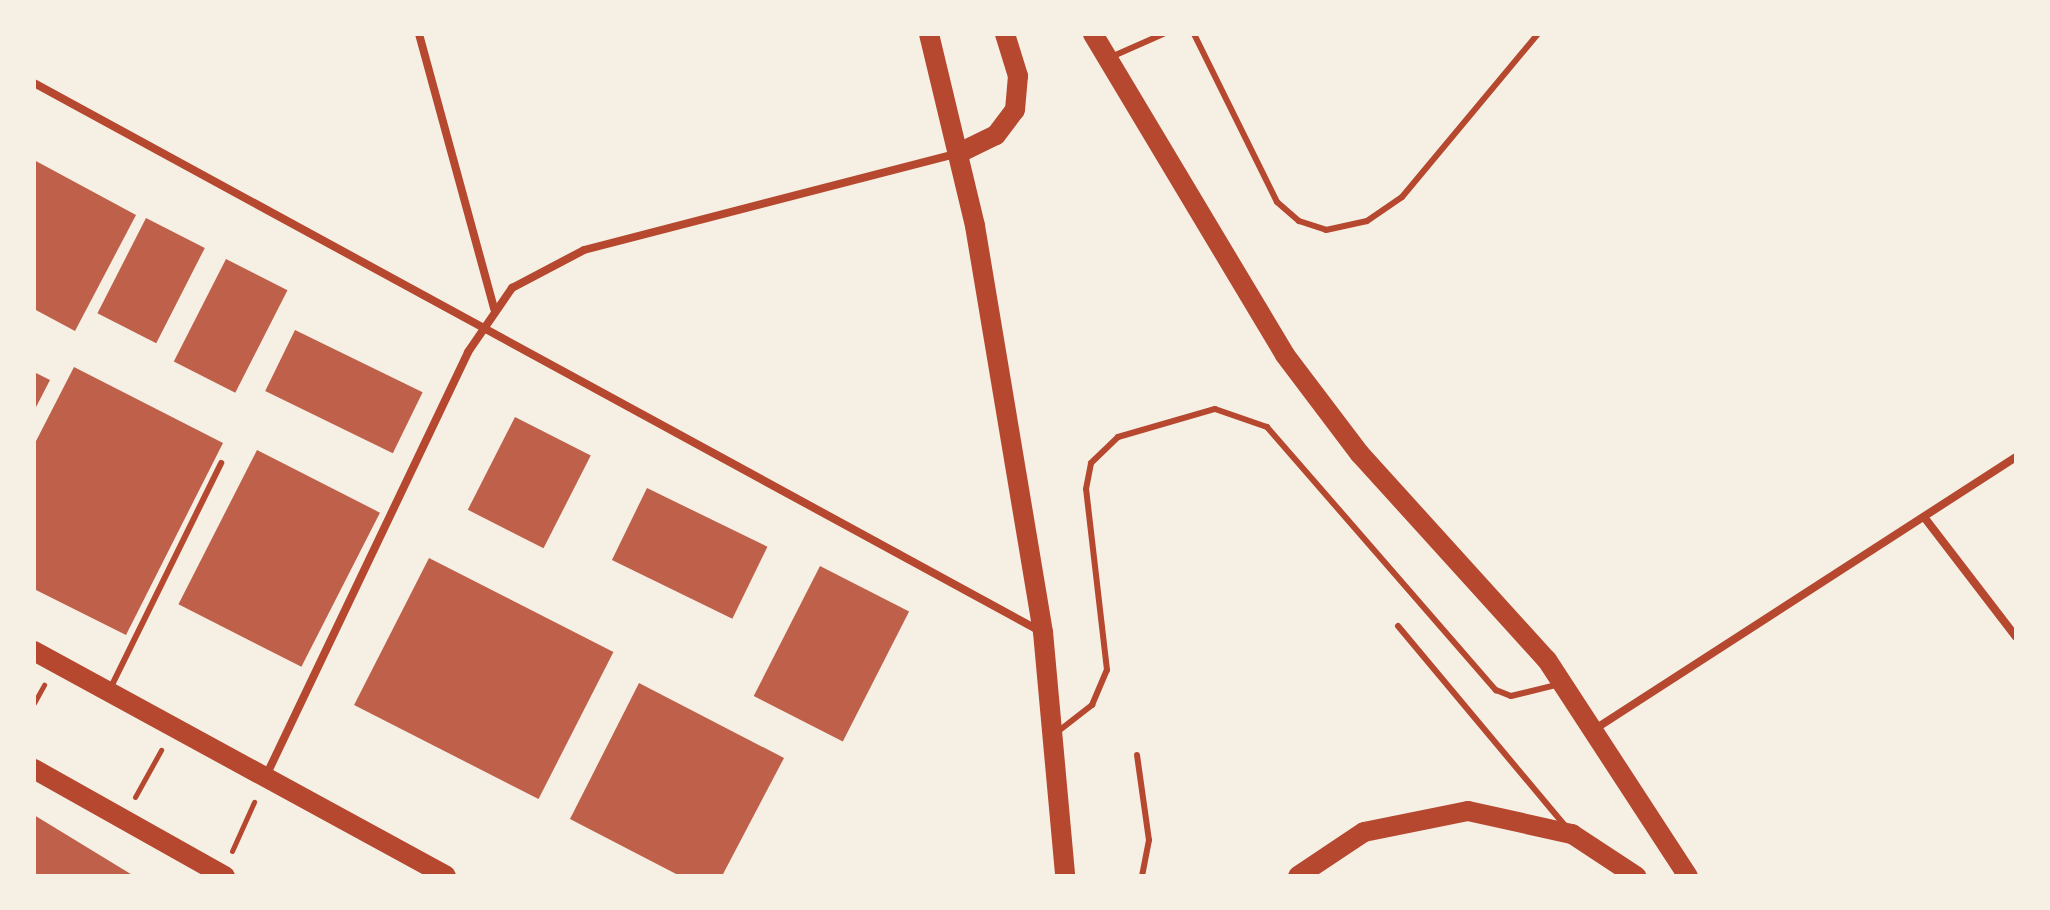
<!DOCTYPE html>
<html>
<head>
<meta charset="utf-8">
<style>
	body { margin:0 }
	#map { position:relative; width:2050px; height:910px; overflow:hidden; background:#f6efe4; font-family:"Noto Sans",sans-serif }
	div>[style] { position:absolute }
	.building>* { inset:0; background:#bf614a; transform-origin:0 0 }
	.path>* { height:5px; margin:-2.5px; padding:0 2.5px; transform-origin:2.5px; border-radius:2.5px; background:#b5482f }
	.service>* { height:6px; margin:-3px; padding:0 3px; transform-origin:3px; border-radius:3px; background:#b5482f }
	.minor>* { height:8px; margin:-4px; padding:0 4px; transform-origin:4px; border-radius:4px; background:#b5482f }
	.primary>* { height:20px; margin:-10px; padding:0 10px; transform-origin:10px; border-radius:10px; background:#b5482f }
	span { translate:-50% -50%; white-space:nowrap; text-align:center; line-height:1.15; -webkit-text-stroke:8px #f6efe4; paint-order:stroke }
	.frame { position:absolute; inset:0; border:36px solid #f6efe4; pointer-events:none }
</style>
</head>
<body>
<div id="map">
	<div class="building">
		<i style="clip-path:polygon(34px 160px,136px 215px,75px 331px,34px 309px)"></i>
		<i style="left:146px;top:218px;width:66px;height:107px;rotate:27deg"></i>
		<i style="left:226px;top:259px;width:69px;height:115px;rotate:27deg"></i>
		<i style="left:295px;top:330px;width:142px;height:68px;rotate:26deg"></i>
		<i style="clip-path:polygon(74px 367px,223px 443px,126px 635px,34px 589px,34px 445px)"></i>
		<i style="clip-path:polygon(34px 372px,50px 380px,34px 411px)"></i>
		<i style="left:515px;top:417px;width:85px;height:104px;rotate:27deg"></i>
		<i style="left:257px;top:450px;width:138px;height:173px;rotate:27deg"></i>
		<i style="left:647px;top:488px;width:134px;height:80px;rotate:26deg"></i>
		<i style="left:429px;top:558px;width:207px;height:165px;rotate:27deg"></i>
		<i style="left:820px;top:566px;width:100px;height:146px;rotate:27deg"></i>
		<i style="clip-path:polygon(639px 683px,784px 758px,722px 876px,680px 876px,570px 819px)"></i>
		<i style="clip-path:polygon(34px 815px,134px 876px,34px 876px)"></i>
	</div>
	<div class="path">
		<i style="left:34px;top:703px;width:21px;rotate:-61deg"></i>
		<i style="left:135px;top:797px;width:54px;rotate:-61deg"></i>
		<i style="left:232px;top:851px;width:54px;rotate:-65.8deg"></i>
	</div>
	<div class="service">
		<i style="left:1194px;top:34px;width:187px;rotate:63.7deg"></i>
		<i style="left:1277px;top:202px;width:29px;rotate:41deg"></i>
		<i style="left:1299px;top:221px;width:28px;rotate:18deg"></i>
		<i style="left:1326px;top:230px;width:42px;rotate:-12.4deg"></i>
		<i style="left:1367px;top:221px;width:42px;rotate:-34.4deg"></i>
		<i style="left:1402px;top:197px;width:212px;rotate:-50.2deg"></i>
		<i style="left:1111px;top:57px;width:57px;rotate:-23.9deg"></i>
		<i style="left:1398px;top:626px;width:263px;rotate:50.1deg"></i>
		<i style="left:110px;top:689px;width:252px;rotate:-63.8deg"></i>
		<i style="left:1056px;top:733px;width:46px;rotate:-37.9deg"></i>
		<i style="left:1092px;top:705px;width:38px;rotate:-67deg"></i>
		<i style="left:1107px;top:670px;width:182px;rotate:-96.6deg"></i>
		<i style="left:1086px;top:489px;width:26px;rotate:-79deg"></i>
		<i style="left:1091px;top:463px;width:37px;rotate:-44deg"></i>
		<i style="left:1118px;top:437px;width:101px;rotate:-16.1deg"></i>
		<i style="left:1215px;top:409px;width:55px;rotate:19.1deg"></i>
		<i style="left:1267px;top:427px;width:349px;rotate:49deg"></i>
		<i style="left:1496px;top:690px;width:16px;rotate:22deg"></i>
		<i style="left:1511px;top:696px;width:50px;rotate:-13.8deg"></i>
		<i style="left:1137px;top:755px;width:86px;rotate:82deg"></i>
		<i style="left:1149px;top:840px;width:37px;rotate:101deg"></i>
	</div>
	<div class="minor">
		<i style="left:419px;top:34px;width:285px;rotate:74.7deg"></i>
		<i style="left:34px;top:83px;width:1143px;rotate:28.58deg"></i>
		<i style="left:1924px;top:517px;width:151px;rotate:52.5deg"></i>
		<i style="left:1595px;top:729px;width:501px;rotate:-32.87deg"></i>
		<i style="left:265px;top:778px;width:472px;rotate:-64.5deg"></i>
		<i style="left:468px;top:352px;width:78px;rotate:-55.5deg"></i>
		<i style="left:512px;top:288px;width:81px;rotate:-27.8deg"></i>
		<i style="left:584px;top:250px;width:387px;rotate:-14.5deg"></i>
	</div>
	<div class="primary">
		<i style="left:929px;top:34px;width:197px;rotate:76.5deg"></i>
		<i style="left:975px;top:226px;width:412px;rotate:80.5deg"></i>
		<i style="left:1043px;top:632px;width:245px;rotate:84.8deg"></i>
		<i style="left:1093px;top:34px;width:374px;rotate:59.1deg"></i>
		<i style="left:1285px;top:355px;width:124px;rotate:52.9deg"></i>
		<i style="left:1360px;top:454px;width:278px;rotate:47.8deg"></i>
		<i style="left:1547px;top:660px;width:258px;rotate:56.9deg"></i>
		<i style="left:959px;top:153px;width:41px;rotate:-25.9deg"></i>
		<i style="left:996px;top:135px;width:31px;rotate:-53deg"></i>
		<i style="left:1015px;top:110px;width:34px;rotate:-85deg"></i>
		<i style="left:1018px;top:76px;width:44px;rotate:-107.2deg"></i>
		<i style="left:34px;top:651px;width:469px;rotate:28.6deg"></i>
		<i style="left:34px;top:769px;width:219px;rotate:29.3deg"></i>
		<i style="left:1298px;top:876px;width:79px;rotate:-33.7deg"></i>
		<i style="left:1364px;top:832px;width:106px;rotate:-11.4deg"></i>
		<i style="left:1468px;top:811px;width:107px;rotate:12.5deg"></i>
		<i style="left:1572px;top:834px;width:77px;rotate:33.3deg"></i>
	</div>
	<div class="frame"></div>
</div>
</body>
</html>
